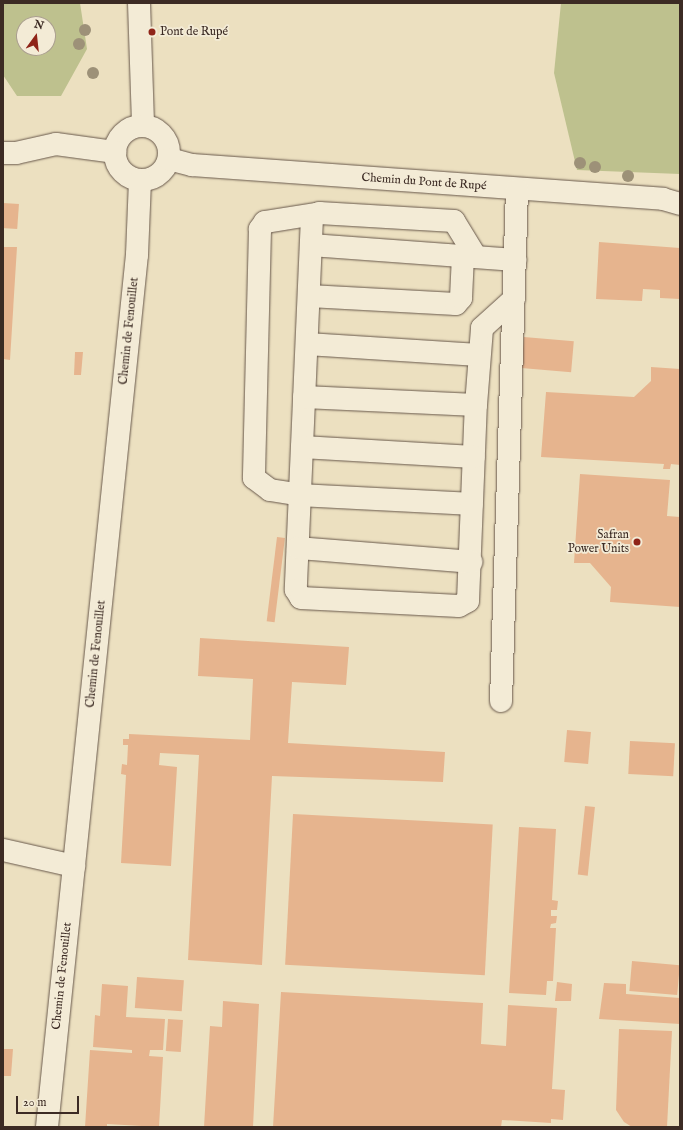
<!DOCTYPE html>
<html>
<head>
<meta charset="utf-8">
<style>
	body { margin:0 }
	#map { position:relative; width:683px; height:1130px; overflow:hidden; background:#ece0c0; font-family:"IM FELL English",serif }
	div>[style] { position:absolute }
	.green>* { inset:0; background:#bec18e }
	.building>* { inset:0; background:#e6b48e; transform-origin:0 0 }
	.roads { filter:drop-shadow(0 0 1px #68584b) drop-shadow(0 0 1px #68584b) }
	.minor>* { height:22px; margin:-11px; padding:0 11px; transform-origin:11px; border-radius:11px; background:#f3ebd6 }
	.minor>.ring { margin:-11px; padding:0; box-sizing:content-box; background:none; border:22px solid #f3ebd6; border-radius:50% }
	.trees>* { width:12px; height:12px; margin:-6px; border-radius:50%; background:#9d9178 }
	.dots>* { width:11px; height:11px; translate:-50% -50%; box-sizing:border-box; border:2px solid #f3ebd6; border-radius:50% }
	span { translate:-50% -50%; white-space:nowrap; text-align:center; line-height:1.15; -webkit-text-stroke:3.5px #f3ebd6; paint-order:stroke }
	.poi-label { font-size:12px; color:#3c2b24 }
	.left { translate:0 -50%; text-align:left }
	.right { translate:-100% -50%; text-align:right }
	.street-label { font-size:12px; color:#3c2b24 }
	.frame { position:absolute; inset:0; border:4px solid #3c2b24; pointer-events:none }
	.north { position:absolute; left:16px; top:16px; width:40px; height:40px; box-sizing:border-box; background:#f3ebd6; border:1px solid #aa9e8f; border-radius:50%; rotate:15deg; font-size:11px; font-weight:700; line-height:16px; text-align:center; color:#3c2b24 }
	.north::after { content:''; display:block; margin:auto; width:14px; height:18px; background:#8f2418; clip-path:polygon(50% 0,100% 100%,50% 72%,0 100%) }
	.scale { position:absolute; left:16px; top:1096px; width:63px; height:18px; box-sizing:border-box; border:2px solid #3c2b24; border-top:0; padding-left:5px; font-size:12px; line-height:14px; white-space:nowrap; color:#3c2b24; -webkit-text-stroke:3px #f3ebd6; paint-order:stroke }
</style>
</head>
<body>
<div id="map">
	<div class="green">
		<i style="clip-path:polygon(evenodd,3px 3px,80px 3px,87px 49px,61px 96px,17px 96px,3px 75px,3px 3px,24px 24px,48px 24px,48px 48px,24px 48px,24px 24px)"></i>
		<i style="clip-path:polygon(561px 3px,680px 3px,680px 174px,577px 170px,554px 73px)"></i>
	</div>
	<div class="building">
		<i style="left:3px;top:203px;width:16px;height:25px;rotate:4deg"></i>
		<i style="clip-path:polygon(599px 242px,680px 248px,680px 299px,660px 298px,660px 290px,643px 289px,642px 301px,596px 299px)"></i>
		<i style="clip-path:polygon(3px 247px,17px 247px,10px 360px,3px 359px)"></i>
		<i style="left:524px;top:337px;width:50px;height:31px;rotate:5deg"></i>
		<i style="clip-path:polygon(75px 352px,83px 352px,81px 375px,74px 375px)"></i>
		<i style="clip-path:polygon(651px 367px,680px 369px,680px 465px,671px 464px,670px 469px,663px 469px,664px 464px,541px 457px,546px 392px,634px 397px,651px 381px)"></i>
		<i style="clip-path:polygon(580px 474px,670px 480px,667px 516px,680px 517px,680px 607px,610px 602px,611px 587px,590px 563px,574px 563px)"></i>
		<i style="left:277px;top:537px;width:8px;height:85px;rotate:7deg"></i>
		<i style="clip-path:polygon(200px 638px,349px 647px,346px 685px,292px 682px,288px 743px,445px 752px,443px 782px,272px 776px,262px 965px,188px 960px,199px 755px,160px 753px,159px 765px,177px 767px,171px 866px,121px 863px,126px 775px,121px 774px,122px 764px,127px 765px,128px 745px,123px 745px,123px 739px,129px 739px,129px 734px,250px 740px,253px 679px,198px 676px)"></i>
		<i style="left:567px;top:730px;width:24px;height:32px;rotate:5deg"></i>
		<i style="left:630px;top:741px;width:45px;height:33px;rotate:3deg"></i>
		<i style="left:585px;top:806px;width:10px;height:69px;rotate:6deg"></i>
		<i style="left:293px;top:814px;width:200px;height:151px;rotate:3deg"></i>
		<i style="clip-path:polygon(519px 827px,556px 829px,552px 900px,558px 901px,557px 910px,551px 910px,551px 916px,557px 916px,556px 923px,551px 924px,550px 928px,556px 928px,553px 981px,547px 981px,546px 995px,509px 993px)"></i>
		<i style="left:632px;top:961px;width:48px;height:30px;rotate:5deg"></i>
		<i style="left:137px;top:977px;width:47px;height:31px;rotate:4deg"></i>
		<i style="clip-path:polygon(557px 982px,572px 984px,571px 1001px,555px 1001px)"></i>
		<i style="clip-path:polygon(604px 983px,626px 984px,626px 994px,680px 998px,680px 1024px,599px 1019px)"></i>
		<i style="clip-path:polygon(102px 984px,128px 986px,126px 1017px,165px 1019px,163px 1050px,150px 1050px,149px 1056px,163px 1057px,159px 1127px,107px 1124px,107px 1127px,85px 1127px,90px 1050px,132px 1053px,132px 1050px,93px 1047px,95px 1015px,100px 1016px)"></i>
		<i style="clip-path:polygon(281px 992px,483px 1003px,481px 1044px,506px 1046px,508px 1005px,557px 1008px,552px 1089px,565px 1090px,563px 1120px,551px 1119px,551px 1123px,502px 1120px,501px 1127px,273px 1127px)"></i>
		<i style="clip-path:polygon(223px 1001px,259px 1004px,253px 1127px,204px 1127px,210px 1026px,222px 1027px)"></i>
		<i style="left:168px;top:1019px;width:15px;height:32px;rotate:4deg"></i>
		<i style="clip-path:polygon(619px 1029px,672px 1031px,667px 1127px,632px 1127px,624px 1122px,616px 1110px)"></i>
		<i style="clip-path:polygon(3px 1049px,13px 1049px,11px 1076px,3px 1076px)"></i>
	</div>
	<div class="roads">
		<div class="minor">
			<i style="left:139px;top:3px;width:123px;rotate:88.1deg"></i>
			<i class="ring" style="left:115px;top:126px;width:32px;height:32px"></i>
			<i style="left:3px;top:153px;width:13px"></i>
			<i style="left:16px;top:153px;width:41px;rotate:-12.7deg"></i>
			<i style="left:56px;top:144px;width:60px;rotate:7.7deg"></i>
			<i style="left:169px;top:159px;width:24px;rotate:15deg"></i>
			<i style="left:192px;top:165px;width:472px;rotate:4.1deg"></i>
			<i style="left:663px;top:199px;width:18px;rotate:16deg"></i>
			<i style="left:315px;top:214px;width:51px;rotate:170.9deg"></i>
			<i style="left:265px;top:222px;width:9px;rotate:126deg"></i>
			<i style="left:260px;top:229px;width:249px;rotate:91.4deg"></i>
			<i style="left:254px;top:478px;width:20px;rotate:37deg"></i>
			<i style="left:270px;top:490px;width:30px;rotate:9deg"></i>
			<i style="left:300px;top:495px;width:172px;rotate:3deg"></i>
			<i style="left:311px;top:245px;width:205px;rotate:4.2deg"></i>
			<i style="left:476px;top:257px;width:42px;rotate:-121.4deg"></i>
			<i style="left:454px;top:221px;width:135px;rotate:-176.6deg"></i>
			<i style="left:319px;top:213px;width:8px;rotate:150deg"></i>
			<i style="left:312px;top:217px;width:373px;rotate:92.5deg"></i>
			<i style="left:296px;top:590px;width:9px;rotate:58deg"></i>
			<i style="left:301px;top:598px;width:158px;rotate:2.9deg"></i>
			<i style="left:459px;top:606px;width:10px;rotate:-29deg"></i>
			<i style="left:468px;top:601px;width:196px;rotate:-87.7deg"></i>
			<i style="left:476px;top:405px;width:77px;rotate:-85.5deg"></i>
			<i style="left:482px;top:328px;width:43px;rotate:-42.2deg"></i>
			<i style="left:309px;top:296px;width:147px;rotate:3.1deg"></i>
			<i style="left:456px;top:304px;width:8px;rotate:-50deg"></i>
			<i style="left:461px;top:298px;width:42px;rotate:-87.3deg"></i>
			<i style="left:307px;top:344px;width:172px;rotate:3.7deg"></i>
			<i style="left:304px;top:397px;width:172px;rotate:2.7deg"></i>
			<i style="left:302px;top:447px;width:172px;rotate:3.3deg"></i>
			<i style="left:298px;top:548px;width:174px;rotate:4.6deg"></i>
			<i style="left:501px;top:701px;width:512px;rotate:-88.21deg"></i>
			<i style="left:3px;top:850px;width:73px;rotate:12.7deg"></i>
			<i style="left:47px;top:1127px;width:877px;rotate:-84.11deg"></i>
			<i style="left:137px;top:255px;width:75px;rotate:-87.7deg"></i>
		</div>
	</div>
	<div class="trees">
		<i style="left:85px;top:30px"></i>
		<i style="left:79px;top:44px"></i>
		<i style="left:93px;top:73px"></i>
		<i style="left:580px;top:163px"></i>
		<i style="left:595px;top:167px"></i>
		<i style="left:628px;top:176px"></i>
	</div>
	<div class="dots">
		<i style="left:152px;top:32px;background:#8f2418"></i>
		<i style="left:637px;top:542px;background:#8f2418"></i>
	</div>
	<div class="poi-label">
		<span class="left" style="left:160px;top:32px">Pont de Rupé</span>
		<span class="right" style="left:629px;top:542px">Safran<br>Power Units</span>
	</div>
	<div class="street-label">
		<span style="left:424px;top:182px;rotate:4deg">Chemin du Pont de Rupé</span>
		<span style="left:129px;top:331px;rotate:-84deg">Chemin de Fenouillet</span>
		<span style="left:96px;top:654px;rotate:-84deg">Chemin de Fenouillet</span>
		<span style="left:62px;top:976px;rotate:-84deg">Chemin de Fenouillet</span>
	</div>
	<div class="frame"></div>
	<div class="north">N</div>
	<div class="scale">20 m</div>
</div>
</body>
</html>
